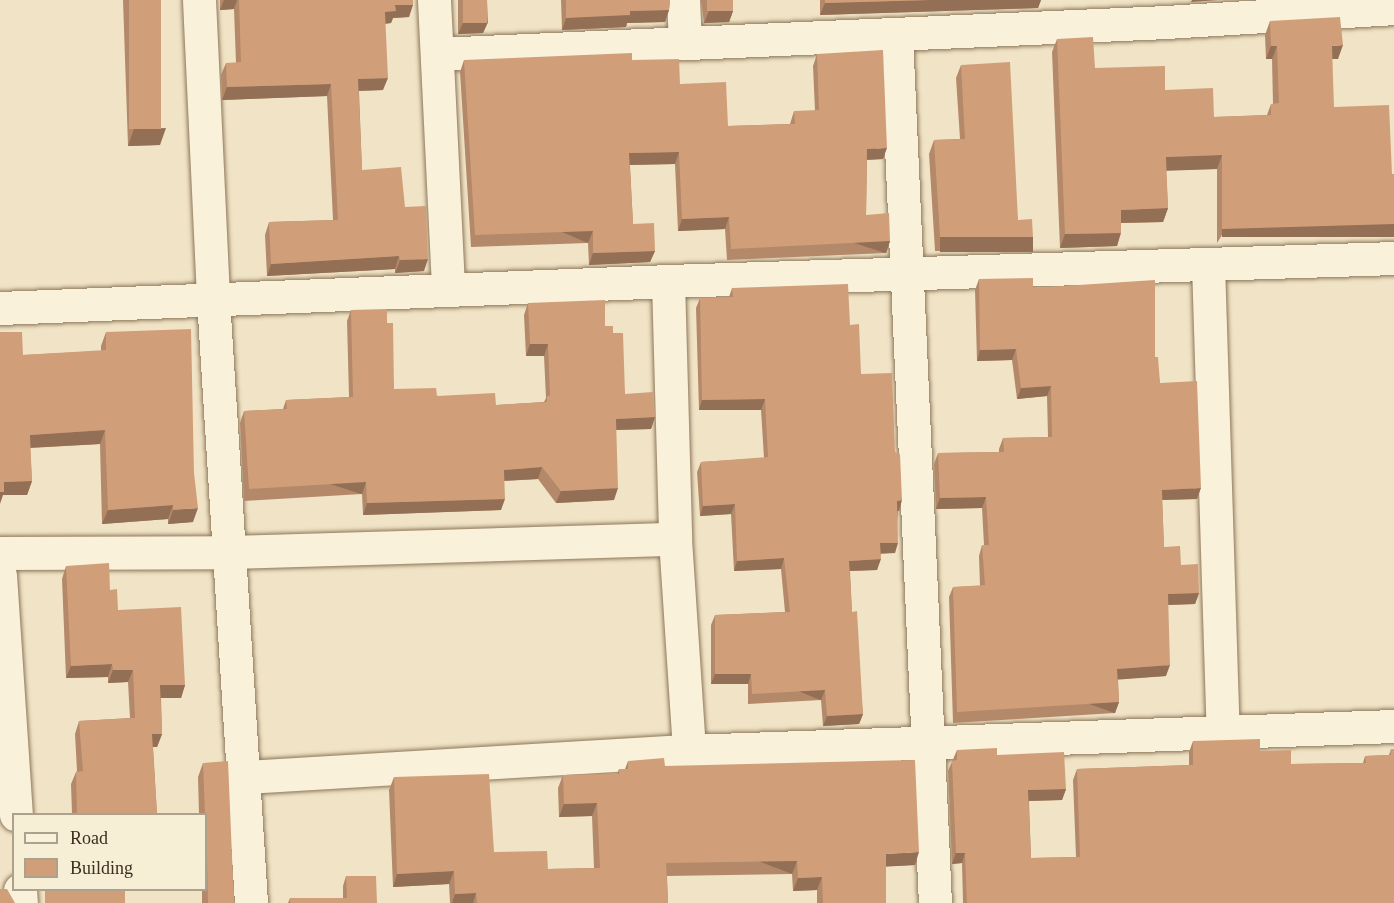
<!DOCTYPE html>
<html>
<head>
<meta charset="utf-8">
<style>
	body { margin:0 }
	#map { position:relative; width:1394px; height:903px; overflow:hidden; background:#f1e4c6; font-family:Georgia,serif }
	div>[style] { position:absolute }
	.roads { filter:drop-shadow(0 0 2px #8d765a) drop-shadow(0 0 2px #8d765a) }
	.minor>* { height:33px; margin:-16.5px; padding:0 16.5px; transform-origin:16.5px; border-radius:16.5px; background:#faf1da }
	.wall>* { inset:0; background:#b38969 }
	.shaded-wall>* { inset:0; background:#926f55; transform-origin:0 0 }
	.building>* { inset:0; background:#d09f7a; transform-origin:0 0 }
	span { translate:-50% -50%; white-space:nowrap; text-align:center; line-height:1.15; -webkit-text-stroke:6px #f7eed6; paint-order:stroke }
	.legend { position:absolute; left:12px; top:813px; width:195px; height:78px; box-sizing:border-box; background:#f7eed6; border:2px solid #ada18d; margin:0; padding:8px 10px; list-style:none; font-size:18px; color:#3d2e1f }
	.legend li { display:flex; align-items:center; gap:12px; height:30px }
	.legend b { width:30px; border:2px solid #ada18d }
</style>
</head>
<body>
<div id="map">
	<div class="roads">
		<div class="minor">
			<i style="left:199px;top:0;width:299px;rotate:87.3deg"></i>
			<i style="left:213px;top:299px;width:605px;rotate:86.4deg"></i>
			<i style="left:434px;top:0;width:290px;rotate:87.2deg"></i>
			<i style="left:683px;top:0;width:43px;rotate:87.3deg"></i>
			<i style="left:896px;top:35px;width:869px;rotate:87.43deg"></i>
			<i style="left:437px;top:54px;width:730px;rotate:-2.51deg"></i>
			<i style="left:1166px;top:22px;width:228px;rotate:-3.5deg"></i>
			<i style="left:1208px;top:264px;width:468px;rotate:88.2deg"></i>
			<i style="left:668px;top:281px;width:258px;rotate:88.4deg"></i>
			<i style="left:675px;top:539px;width:212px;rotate:86.2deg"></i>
			<i style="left:0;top:308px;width:669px;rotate:-2.31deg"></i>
			<i style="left:668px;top:281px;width:726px;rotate:-1.81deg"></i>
			<i style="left:0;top:553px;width:230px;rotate:-0.2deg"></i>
			<i style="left:230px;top:552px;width:445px;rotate:-1.7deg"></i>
			<i style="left:0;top:575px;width:240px;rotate:86.2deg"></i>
			<i style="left:245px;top:777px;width:445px;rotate:-3.4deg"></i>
			<i style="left:689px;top:751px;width:705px;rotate:-2.03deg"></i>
			<i style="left:20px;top:890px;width:13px;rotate:86deg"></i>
		</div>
	</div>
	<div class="wall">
		<i style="clip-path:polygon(123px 0,161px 0,160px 145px,128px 146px)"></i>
		<i style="clip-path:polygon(220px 0,413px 0,409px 17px,393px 18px,391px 23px,385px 24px,383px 90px,359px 91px,362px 170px,405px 207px,424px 271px,395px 273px,395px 269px,267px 276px,265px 235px,269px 222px,333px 220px,327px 96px,222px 100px,221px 75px,226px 63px,236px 63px,234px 9px,220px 10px)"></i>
		<i style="clip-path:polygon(458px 0,487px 0,488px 22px,483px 33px,458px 34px)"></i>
		<i style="clip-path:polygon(561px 0,670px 0,669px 10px,665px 22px,627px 23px,626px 27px,562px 30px)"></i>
		<i style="clip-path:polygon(701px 0,733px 0,733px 11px,729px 22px,704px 23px)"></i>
		<i style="clip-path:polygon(820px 0,1041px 0,1038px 8px,820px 15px)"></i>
		<i style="clip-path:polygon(1270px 21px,1338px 59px,1332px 59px,1217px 243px,1217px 169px,1166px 170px,1168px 208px,1163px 222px,1121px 223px,1117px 246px,1060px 248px,1052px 52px,1057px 39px,1095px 68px,1165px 90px,1214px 117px,1267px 115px,1271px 104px,1273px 104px,1272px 59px,1266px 59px,1265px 35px)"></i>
		<i style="clip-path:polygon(817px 54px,883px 159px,867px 160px,866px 215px,890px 241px,886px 253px,727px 260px,725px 229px,678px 231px,675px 164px,630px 165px,633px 224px,655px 251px,650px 262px,589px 265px,588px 243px,471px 247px,460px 72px,464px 60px,632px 60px,680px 84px,728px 126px,790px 124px,794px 111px,815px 111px,813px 66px)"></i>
		<i style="clip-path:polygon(961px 65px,1018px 220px,1028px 251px,935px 251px,929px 154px,934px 140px,960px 139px,956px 78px)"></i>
		<i style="clip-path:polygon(979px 279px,1033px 288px,1155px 357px,1160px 383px,1197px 499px,1162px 500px,1164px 547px,1181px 565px,1199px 593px,1195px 604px,1168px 605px,1166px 676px,1118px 679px,1119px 702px,1115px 713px,953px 723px,949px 597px,953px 587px,980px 586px,979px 556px,982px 545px,984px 545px,982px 508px,936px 509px,934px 464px,938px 453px,999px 452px,999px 449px,1003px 438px,1048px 437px,1047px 396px,1017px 399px,1012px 360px,977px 361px,975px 290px)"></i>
		<i style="clip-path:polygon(732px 288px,850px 325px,861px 374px,895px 452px,899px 511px,898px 511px,895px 553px,881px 553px,877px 570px,850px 571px,852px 612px,863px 714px,859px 724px,823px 726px,821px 700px,748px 704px,748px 684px,711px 684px,711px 625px,715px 615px,785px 612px,781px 569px,734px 571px,731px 514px,700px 516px,697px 472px,701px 462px,764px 458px,761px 410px,699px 410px,696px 308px,700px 298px,729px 297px)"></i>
		<i style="clip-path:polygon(528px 303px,605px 326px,613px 333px,625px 394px,655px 417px,651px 429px,616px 430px,614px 500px,556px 503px,538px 479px,504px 481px,501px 510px,363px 515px,362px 494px,244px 501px,240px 423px,244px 411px,283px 409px,286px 400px,349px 397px,347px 321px,351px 310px,387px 323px,394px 389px,496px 405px,544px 402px,546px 398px,544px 356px,526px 356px,524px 315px)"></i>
		<i style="clip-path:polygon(106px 332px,193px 522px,168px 524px,168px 519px,102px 524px,100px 444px,30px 448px,32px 481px,27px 495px,3px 495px,23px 355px,101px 351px,101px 346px)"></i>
		<i style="clip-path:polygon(66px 566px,110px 590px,118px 610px,185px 685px,181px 698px,161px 698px,162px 734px,157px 747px,153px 747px,157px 814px,72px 814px,71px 784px,76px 772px,77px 771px,75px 734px,79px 721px,130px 718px,128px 682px,108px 683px,108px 677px,66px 678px,62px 579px)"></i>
		<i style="clip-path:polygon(1193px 741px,1260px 751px,1291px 764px,1363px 763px,1365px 756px,1389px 755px,1391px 749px,1394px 903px,963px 903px,962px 863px,952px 864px,948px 771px,957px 750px,997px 755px,1066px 789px,1062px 800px,1029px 801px,1031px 858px,1076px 857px,1073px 780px,1077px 769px,1189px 765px,1189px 752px)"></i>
		<i style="clip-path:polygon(628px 761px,665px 766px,915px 865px,886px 866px,886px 903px,817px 903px,817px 890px,793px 891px,792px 874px,667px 876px,668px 903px,450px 903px,449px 884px,393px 887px,389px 790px,394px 777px,494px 852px,548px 869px,594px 868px,592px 816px,559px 817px,558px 788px,563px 775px,617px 774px,619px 769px,625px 769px)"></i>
		<i style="clip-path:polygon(203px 763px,234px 903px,202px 903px,202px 890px,206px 890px,206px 814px,199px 814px,198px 777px)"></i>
		<i style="clip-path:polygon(346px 876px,377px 903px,288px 903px,290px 898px,343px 898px,343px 886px)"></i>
	</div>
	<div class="shaded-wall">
		<i style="clip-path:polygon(224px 0,237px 0,234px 9px,220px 10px)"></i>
		<i style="clip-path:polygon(930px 0,1041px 0,1038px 8px,820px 15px,825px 3px)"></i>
		<i style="clip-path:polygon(1192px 0,1218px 0,1191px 2px)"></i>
		<i style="clip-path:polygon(395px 5px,413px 5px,409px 17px,393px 18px,391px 23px,380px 24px,385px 12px)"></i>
		<i style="clip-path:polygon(669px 10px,665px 22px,627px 23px,626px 27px,562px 30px,566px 18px,630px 11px)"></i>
		<i style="clip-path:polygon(709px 11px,733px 11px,729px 22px,704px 23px)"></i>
		<i style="clip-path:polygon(488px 22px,483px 33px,458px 34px,463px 23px)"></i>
		<i style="clip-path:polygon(1343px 45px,1338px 59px,1327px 59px,1332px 46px)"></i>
		<i style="clip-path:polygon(1271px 46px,1277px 46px,1272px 59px,1266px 59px)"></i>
		<i style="clip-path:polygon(388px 78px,383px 90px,353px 91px,358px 79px)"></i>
		<i style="clip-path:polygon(331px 84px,327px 96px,222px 100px,227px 87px)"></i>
		<i style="clip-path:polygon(166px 128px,160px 145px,128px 146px,134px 129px)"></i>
		<i style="clip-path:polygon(887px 148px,883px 159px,862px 160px,867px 149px)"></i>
		<i style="clip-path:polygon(679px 152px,675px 164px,625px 165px,629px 153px)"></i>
		<i style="clip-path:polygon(1222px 155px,1217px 169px,1161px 171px,1166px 157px)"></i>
		<i style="clip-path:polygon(1168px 208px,1163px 222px,1116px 223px,1121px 210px)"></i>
		<i style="clip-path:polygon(729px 217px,725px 229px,678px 231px,682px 219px)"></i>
		<i style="left:1394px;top:224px;width:13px;height:172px;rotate:90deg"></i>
		<i style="left:593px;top:231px;width:13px;height:118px;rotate:113deg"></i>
		<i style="clip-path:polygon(1121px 233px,1117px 246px,1060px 248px,1065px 234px)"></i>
		<i style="left:940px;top:237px;width:93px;height:15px"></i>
		<i style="left:890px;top:241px;width:13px;height:159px;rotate:108deg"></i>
		<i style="clip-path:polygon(655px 251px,650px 262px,589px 265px,593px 253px)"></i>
		<i style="clip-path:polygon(399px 256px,395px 269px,267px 276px,271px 264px)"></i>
		<i style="clip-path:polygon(428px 259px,424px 271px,395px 273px,400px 260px)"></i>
		<i style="clip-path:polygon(530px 344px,548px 344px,544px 356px,526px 356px)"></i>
		<i style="clip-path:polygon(1016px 349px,1012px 360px,977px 361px,980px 350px)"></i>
		<i style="clip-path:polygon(1051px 386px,1047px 396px,1017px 399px,1021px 388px)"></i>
		<i style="clip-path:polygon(765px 399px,761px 410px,699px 410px,702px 400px)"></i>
		<i style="clip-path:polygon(655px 417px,651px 429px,611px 430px,616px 419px)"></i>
		<i style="clip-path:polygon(105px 430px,100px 444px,25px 448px,30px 435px)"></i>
		<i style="clip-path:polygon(542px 467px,538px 479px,500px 481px,504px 470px)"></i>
		<i style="clip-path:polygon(32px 481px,27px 495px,3px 495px,0 504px,0 492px,4px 482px)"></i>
		<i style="left:366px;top:482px;width:13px;height:117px;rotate:108deg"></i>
		<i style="clip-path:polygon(618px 488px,614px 500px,556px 503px,561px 491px)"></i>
		<i style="clip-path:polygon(1201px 488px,1197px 499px,1158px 500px,1162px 490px)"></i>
		<i style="clip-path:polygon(986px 497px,982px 508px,936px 509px,940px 498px)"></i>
		<i style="clip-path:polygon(505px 499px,501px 510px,363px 515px,367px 503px)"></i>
		<i style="clip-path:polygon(902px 500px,899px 511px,894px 511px,897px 501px)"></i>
		<i style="clip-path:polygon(735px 504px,731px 514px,700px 516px,703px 506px)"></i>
		<i style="clip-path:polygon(173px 505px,168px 519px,102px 524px,108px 510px)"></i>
		<i style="clip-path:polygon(198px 508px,193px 522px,168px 524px,173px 510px)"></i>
		<i style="clip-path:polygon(880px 543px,898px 543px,895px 553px,877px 554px)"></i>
		<i style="clip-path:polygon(784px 558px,781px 569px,734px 571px,737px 561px)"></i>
		<i style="clip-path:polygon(881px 559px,877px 570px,845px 571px,849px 561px)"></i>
		<i style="clip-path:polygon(1199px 593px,1195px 604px,1164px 605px,1168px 594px)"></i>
		<i style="clip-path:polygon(112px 664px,108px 677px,66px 678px,71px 666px)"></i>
		<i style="clip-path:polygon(1170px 665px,1166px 676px,1113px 680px,1117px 669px)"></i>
		<i style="clip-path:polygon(113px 670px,133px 670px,128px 682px,108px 683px)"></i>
		<i style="clip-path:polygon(715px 674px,751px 674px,748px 684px,711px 684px)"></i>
		<i style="clip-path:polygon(160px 685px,185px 685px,181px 698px,156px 698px)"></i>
		<i style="left:825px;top:690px;width:11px;height:73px;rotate:112deg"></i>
		<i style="left:1119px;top:702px;width:12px;height:162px;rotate:110deg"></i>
		<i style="clip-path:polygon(863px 714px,859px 724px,823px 726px,827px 716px)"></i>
		<i style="clip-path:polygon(152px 734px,162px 734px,157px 747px,148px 747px)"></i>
		<i style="clip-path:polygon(1066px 789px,1062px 800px,1024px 801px,1028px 790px)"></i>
		<i style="clip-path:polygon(597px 803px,592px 816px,559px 817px,564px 804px)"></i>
		<i style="clip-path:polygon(919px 852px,915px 865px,881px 867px,886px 854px)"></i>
		<i style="clip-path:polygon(956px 853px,965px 853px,962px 863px,952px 864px)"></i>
		<i style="left:797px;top:861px;width:14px;height:131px;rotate:111deg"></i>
		<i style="clip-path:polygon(454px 871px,449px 884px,393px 887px,397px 874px)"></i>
		<i style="clip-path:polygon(822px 877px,817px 890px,793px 891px,798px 878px)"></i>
		<i style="clip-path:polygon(476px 893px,473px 903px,452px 903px,455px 894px)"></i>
	</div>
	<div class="building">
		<i style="left:129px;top:0;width:32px;height:129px"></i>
		<i style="clip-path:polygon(239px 0,413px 0,413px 5px,395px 5px,396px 11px,385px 12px,388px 78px,358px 79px,362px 170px,401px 167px,405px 207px,426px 206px,428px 259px,400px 260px,399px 256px,271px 264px,269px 222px,338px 220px,331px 84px,227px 87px,226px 63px,241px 62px)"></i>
		<i style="left:463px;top:0;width:24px;height:23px"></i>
		<i style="clip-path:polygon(566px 0,670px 0,669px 10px,630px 11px,630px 15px,566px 18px)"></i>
		<i style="left:707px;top:0;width:26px;height:11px"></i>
		<i style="clip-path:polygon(825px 0,930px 0,825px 3px)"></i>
		<i style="clip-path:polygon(1340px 17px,1343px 45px,1332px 46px,1334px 107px,1389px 105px,1392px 174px,1394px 174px,1394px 224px,1222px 229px,1222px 155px,1166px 157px,1168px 208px,1121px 210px,1121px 233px,1065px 234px,1057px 39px,1093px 37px,1095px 68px,1165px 66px,1165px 90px,1213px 88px,1214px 117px,1271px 115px,1271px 104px,1279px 103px,1277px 46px,1271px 46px,1270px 21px)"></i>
		<i style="clip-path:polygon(883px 50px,887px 148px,867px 149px,866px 215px,889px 213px,890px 241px,731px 249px,729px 217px,682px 219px,679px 152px,629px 153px,633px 224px,654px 223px,655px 251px,593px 253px,593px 231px,475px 235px,464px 60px,632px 53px,632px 60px,679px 59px,680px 84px,726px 82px,728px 126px,795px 124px,794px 111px,819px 110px,817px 54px)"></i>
		<i style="clip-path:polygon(1010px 62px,1018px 220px,1032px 219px,1033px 237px,940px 237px,934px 140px,965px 139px,961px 65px)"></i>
		<i style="clip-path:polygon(1033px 278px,1033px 288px,1155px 280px,1155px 357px,1158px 357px,1160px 383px,1197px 381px,1201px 488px,1162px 490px,1164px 547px,1180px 546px,1181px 565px,1198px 564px,1199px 593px,1168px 594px,1170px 665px,1117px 669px,1119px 702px,957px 712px,953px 587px,985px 585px,982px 545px,989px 545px,986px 497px,940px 498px,938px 453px,1004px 452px,1003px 438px,1052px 437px,1051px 386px,1021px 388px,1016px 349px,980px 350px,979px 279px)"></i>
		<i style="clip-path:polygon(848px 284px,850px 325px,859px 324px,861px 374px,892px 373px,895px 452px,900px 454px,902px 500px,897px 501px,898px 543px,880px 543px,881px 559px,849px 561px,852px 612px,857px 611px,863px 714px,827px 716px,825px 690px,752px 694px,751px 674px,715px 674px,715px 615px,790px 612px,784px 558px,737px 561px,735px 504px,703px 506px,701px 462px,768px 457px,765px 399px,702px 400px,700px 298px,733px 297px,732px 288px)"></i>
		<i style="clip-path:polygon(605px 300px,605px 326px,613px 326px,613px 333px,623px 333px,625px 394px,653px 392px,655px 417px,616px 419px,618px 488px,561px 491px,542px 467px,504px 470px,505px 499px,367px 503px,366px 482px,249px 489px,244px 411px,287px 409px,286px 400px,353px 397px,351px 310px,387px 309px,387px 323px,393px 323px,394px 389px,436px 388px,437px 396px,495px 393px,496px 405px,547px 402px,547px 396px,550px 396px,548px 344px,530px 344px,528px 303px)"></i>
		<i style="clip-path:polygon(191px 329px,194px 473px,198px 508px,173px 510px,173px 505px,108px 510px,105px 430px,30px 435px,32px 481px,4px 482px,4px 492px,0 492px,0 332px,22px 332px,23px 355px,106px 350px,106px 332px)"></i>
		<i style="clip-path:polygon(109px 563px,110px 590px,117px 589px,118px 610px,181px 607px,185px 685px,160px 685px,162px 734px,152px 734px,157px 814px,77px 814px,76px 772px,83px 771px,79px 721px,135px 718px,133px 670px,113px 670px,112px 664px,71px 666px,66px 566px)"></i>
		<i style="clip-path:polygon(1260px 739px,1260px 751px,1291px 750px,1291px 764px,1366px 763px,1365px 756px,1391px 755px,1391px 749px,1394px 749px,1394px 903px,967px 903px,965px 853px,956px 853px,952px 761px,957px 760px,957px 750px,997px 748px,997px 755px,1064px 752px,1066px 789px,1028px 790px,1031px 858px,1080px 857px,1077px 769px,1193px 765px,1193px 741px)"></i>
		<i style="clip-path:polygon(664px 758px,665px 766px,915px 760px,919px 852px,886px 854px,886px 903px,823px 903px,822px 877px,798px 878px,797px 861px,666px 863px,668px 903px,477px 903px,476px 893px,455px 894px,454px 871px,397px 874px,394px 777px,489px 774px,494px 852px,547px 851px,548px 869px,600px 868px,597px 803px,564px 804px,563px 775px,619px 774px,619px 769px,628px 769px,628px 761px)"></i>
		<i style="clip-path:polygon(228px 761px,234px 903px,208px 903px,206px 814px,205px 814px,203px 763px)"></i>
		<i style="clip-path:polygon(346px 876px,376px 876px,377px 903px,290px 903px,290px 898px,347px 898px)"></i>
		<i style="clip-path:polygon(0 889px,7px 889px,15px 903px,0 903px)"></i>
		<i style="left:45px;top:890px;width:80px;height:15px"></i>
	</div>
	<ul class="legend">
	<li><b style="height:8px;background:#faf1da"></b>Road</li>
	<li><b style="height:16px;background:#d09f7a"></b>Building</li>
	</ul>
</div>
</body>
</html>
